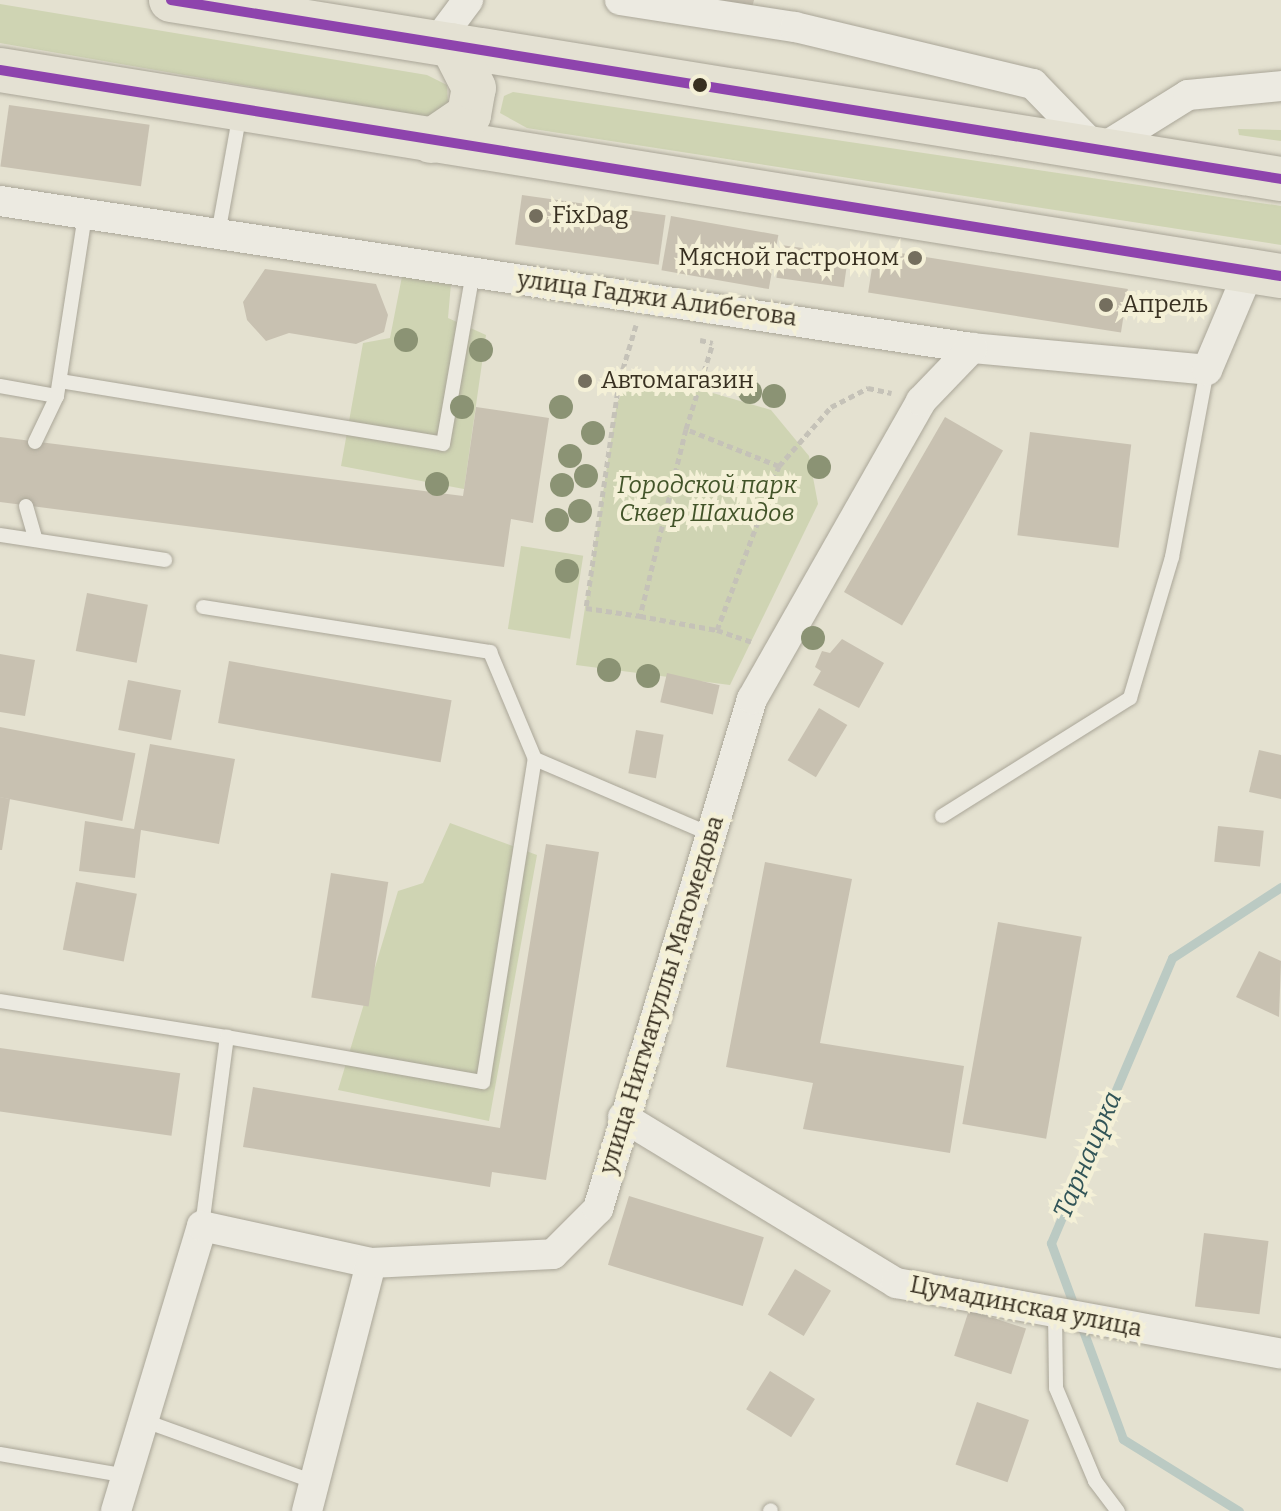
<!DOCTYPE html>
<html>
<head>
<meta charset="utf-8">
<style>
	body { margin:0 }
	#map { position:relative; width:1281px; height:1511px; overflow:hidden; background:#e4e1d0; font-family:Bitter,serif }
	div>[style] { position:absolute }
	.green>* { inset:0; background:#cfd4b3; transform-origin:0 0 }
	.stream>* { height:9px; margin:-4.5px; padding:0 4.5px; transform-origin:4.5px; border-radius:4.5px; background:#bbcac3 }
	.building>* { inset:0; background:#c8c1b1; transform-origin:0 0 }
	.path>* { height:5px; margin-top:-2.5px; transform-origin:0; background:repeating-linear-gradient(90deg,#c5c2b8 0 6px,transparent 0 10px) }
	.roads { filter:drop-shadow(0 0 2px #aaa698) drop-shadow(0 0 2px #aaa698) }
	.lane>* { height:14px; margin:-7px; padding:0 7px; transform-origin:7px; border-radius:7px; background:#eceae1 }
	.street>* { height:30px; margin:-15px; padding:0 15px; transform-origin:15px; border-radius:15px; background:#eceae1 }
	.primary>* { height:44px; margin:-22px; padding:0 22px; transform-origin:22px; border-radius:22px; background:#e4e1d3 }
	.bus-1>* { height:10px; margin:-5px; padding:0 5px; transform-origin:5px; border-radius:5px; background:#8e44ad }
	.trees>* { width:24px; height:24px; margin:-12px; border-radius:50%; background:#8b9374 }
	.dots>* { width:22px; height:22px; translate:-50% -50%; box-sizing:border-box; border:4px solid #f4f0d7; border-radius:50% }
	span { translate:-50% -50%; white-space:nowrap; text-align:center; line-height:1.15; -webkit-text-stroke:8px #f4f0d7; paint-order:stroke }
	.poi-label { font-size:24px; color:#383021 }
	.left { translate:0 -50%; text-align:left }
	.right { translate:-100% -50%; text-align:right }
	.street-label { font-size:24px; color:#383021 }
	.park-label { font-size:24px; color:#425429; font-style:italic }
	.water-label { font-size:26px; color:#315457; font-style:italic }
</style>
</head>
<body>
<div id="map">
	<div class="green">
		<i style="clip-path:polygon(0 4px,427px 75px,447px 85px,448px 104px,432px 116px,420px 116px,0 43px)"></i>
		<i style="clip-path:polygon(513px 92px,1281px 206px,1281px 245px,527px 128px,500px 113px,504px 96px)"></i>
		<i style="clip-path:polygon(1238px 129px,1281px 130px,1281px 141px,1239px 135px)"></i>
		<i style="clip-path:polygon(404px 266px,452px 272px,448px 318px,486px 335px,464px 489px,341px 466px,363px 343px,390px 338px)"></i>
		<i style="clip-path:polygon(665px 379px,771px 410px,809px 456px,818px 504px,730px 685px,576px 665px,617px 403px,627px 383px)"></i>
		<i style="left:521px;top:546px;width:63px;height:84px;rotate:9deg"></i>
		<i style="clip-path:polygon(450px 823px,537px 855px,489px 1121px,338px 1090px,398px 891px,423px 883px)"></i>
	</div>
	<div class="stream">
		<i style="left:1239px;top:1511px;width:137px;rotate:-148.2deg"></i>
		<i style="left:1123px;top:1439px;width:209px;rotate:-110.2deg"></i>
		<i style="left:1051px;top:1243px;width:310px;rotate:-67deg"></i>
		<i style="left:1172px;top:958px;width:130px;rotate:-33.1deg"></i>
	</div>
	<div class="building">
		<i style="clip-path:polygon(686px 0,754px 0,751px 12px)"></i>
		<i style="left:9px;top:105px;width:142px;height:62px;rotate:8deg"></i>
		<i style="left:522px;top:195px;width:145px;height:50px;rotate:8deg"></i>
		<i style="left:671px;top:216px;width:109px;height:55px;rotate:10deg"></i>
		<i style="left:781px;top:245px;width:68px;height:33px;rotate:8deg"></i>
		<i style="left:875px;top:249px;width:256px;height:44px;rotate:9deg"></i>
		<i style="clip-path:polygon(265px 269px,376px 284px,388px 315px,384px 332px,356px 344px,289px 333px,266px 341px,247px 320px,243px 302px)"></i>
		<i style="clip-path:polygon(476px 407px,549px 418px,533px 523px,511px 519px,504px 567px,0 502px,0 437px,463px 496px)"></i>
		<i style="left:945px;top:417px;width:67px;height:202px;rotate:30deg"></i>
		<i style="left:1030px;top:432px;width:102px;height:104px;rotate:7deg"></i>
		<i style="left:87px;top:593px;width:62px;height:59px;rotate:11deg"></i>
		<i style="clip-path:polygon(842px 639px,884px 663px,859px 708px,813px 685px,821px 671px,815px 667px,822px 651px,830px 653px)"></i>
		<i style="clip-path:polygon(0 654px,35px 660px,25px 716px,0 712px)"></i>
		<i style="left:229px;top:661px;width:226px;height:63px;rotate:10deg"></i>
		<i style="left:667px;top:673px;width:54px;height:30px;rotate:13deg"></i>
		<i style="left:128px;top:680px;width:54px;height:51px;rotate:11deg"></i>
		<i style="left:819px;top:708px;width:33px;height:61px;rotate:31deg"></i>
		<i style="left:0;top:727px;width:138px;height:69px;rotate:11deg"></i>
		<i style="left:636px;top:730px;width:28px;height:44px;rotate:10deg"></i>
		<i style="clip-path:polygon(150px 744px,235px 759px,219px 844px,141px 830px,135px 878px,79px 871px,85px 821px,134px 829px)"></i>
		<i style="clip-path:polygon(1259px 750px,1281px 755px,1281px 799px,1249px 792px)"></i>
		<i style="clip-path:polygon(0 797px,10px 799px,2px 850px,0 850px)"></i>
		<i style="left:1218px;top:826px;width:46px;height:36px;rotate:6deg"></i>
		<i style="clip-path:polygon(546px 844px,599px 852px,546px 1180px,492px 1172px,490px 1187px,243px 1147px,253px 1087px,500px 1128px)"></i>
		<i style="clip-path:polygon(765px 862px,852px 879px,820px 1043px,964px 1066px,950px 1153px,803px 1129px,813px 1083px,726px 1067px)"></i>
		<i style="left:331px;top:873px;width:58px;height:126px;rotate:9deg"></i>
		<i style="left:76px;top:882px;width:62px;height:69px;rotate:11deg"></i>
		<i style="left:998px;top:922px;width:85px;height:205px;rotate:10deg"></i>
		<i style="clip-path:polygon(1259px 951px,1281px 961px,1279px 1017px,1236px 997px)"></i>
		<i style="left:0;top:1048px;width:182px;height:63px;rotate:8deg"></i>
		<i style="left:629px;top:1196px;width:141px;height:72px;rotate:17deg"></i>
		<i style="left:1204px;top:1233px;width:65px;height:74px;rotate:7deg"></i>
		<i style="left:795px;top:1269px;width:42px;height:53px;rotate:31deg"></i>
		<i style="left:969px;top:1310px;width:60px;height:48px;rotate:18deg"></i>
		<i style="left:770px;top:1371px;width:53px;height:45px;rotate:32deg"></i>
		<i style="left:977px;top:1402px;width:55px;height:66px;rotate:19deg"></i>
	</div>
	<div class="path">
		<i style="left:636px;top:325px;width:59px;rotate:106.6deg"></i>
		<i style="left:619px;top:382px;width:228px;rotate:98.3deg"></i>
		<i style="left:586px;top:608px;width:55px;rotate:8.4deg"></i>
		<i style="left:700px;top:340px;width:13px;rotate:13deg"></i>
		<i style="left:686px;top:429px;width:90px;rotate:-72.6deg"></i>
		<i style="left:779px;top:466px;width:100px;rotate:-158.3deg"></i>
		<i style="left:686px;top:429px;width:193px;rotate:103.8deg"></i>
		<i style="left:640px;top:616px;width:78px;rotate:10.3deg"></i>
		<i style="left:717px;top:630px;width:175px;rotate:-69.3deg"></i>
		<i style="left:779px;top:466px;width:79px;rotate:-48.6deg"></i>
		<i style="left:831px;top:407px;width:42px;rotate:-27.2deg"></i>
		<i style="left:868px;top:388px;width:24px;rotate:12deg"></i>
		<i style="left:717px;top:630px;width:36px;rotate:19deg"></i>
	</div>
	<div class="roads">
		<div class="lane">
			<i style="left:218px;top:234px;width:123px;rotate:-79.7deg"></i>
			<i style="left:60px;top:381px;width:388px;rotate:9.3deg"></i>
			<i style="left:443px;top:444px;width:175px;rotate:-80.1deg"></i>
			<i style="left:0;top:386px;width:58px;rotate:10deg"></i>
			<i style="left:57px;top:396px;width:183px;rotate:-81.2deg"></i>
			<i style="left:35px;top:442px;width:51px;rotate:-64.4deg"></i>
			<i style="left:26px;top:506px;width:35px;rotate:74deg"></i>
			<i style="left:0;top:535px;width:167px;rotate:8.6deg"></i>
			<i style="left:203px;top:607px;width:291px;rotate:8.9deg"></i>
			<i style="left:490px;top:652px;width:116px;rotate:67.2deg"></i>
			<i style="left:535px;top:759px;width:190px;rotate:23.2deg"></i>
			<i style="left:942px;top:816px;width:222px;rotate:-32.1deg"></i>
			<i style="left:1130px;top:698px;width:147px;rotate:-73.4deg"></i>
			<i style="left:1172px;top:557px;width:190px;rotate:-79.4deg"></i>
			<i style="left:0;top:1001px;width:230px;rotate:9deg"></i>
			<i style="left:202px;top:1226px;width:191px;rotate:-82.5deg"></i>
			<i style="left:227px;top:1037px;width:260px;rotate:10deg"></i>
			<i style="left:483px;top:1082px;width:327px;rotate:-80.9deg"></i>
			<i style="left:1055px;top:1313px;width:75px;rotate:89.2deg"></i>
			<i style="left:1056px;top:1388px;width:101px;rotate:67.2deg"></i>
			<i style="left:1095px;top:1481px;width:38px;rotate:53deg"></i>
			<i style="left:145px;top:1421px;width:180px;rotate:19.8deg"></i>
			<i style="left:0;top:1454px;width:130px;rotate:9.8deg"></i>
			<i style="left:770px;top:1511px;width:1px;rotate:-45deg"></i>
		</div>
		<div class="street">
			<i style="left:620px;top:0;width:177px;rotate:8.8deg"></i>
			<i style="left:795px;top:27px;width:245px;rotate:13.5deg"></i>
			<i style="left:1033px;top:84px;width:93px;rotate:45.9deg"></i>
			<i style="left:1098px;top:151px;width:106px;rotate:-31.9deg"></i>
			<i style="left:1188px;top:95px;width:93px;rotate:-5.5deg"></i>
			<i style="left:436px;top:43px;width:54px;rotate:-53.3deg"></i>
			<i style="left:0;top:201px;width:983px;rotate:8.6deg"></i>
			<i style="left:972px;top:348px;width:236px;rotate:5.3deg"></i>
			<i style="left:1207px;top:370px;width:108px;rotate:-67deg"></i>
			<i style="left:623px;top:1117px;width:320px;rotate:31.3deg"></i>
			<i style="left:896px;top:1283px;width:391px;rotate:10.4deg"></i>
			<i style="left:116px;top:1511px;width:298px;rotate:-73.2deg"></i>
			<i style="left:202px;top:1226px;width:173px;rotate:12.3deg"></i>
			<i style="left:307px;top:1511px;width:256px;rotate:-75.5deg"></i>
			<i style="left:371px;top:1263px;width:182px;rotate:-2.8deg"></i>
			<i style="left:553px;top:1254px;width:64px;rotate:-45deg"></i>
			<i style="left:598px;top:1209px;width:533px;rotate:-73.2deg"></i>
			<i style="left:752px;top:699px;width:343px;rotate:-60.4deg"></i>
			<i style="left:921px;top:401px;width:74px;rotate:-46.1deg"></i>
		</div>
		<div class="primary">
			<i style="left:171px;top:0;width:1124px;rotate:9.16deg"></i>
			<i style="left:0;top:70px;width:1297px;rotate:9.14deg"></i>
			<i style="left:431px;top:141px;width:46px;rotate:-34.4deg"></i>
			<i style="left:469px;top:115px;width:27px;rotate:-80deg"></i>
			<i style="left:474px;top:88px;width:48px;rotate:-117.1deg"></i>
		</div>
	</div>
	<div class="bus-1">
		<i style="left:171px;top:0;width:1124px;rotate:9.16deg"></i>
		<i style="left:0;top:70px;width:1297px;rotate:9.14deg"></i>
	</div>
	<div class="trees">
		<i style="left:406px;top:340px"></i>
		<i style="left:481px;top:350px"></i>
		<i style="left:750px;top:392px"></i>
		<i style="left:774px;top:396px"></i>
		<i style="left:462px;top:407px"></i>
		<i style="left:561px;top:407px"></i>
		<i style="left:593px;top:433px"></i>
		<i style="left:570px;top:456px"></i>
		<i style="left:819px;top:467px"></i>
		<i style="left:586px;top:476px"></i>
		<i style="left:437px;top:484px"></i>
		<i style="left:562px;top:485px"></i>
		<i style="left:580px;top:511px"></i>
		<i style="left:557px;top:520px"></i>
		<i style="left:567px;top:571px"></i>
		<i style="left:813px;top:638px"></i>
		<i style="left:609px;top:670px"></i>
		<i style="left:648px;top:676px"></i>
	</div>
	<div class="dots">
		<i style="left:700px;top:85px;background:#383021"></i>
		<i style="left:536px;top:216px;background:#746e5e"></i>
		<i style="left:915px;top:258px;background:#746e5e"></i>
		<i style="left:1106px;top:305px;background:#746e5e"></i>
		<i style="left:585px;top:381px;background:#746e5e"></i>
	</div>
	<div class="poi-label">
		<span class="left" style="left:552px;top:216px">FixDag</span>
		<span class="right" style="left:899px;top:258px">Мясной гастроном</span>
		<span class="left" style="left:1122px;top:305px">Апрель</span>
		<span class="left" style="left:601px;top:381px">Автомагазин</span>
	</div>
	<div class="street-label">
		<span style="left:657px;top:299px;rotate:8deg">улица Гаджи Алибегова</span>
		<span style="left:662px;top:995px;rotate:-73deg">улица Нигматуллы Магомедова</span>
		<span style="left:1026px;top:1307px;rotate:11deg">Цумадинская улица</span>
	</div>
	<div class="park-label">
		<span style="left:707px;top:500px">Городской парк<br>Сквер Шахидов</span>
	</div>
	<div class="water-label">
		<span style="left:1088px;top:1155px;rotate:-67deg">Тарнаирка</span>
	</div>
</div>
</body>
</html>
